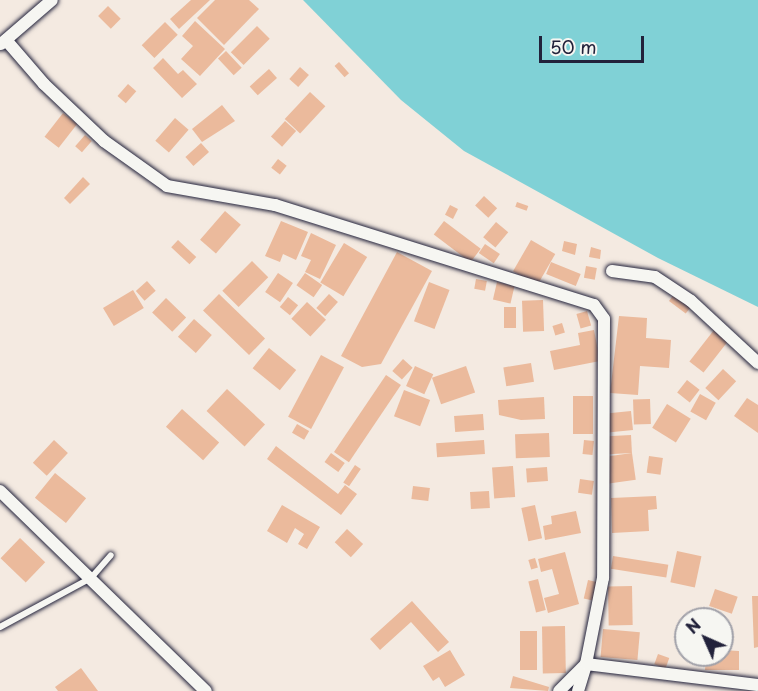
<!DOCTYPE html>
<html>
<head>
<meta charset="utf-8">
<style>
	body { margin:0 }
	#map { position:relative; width:758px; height:691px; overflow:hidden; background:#f4eae1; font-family:"Playpen Sans",sans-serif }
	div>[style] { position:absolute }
	.water>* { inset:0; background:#80d1d6 }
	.building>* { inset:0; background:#ebba9c; transform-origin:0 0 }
	.roads { filter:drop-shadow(0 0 2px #22223b) drop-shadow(0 0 2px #22223b) }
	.lane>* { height:6px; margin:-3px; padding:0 3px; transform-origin:3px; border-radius:3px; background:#f6f6f2 }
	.street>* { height:12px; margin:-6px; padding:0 6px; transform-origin:6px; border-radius:6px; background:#f6f6f2 }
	span { translate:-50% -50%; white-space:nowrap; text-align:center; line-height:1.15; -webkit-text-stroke:4.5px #f6f6f2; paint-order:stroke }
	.north { position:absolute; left:674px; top:607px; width:60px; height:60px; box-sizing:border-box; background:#f6f6f2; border:2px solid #a1a1a9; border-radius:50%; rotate:315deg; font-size:16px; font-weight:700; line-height:24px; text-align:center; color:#22223b }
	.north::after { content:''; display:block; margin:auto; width:21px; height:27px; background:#22223b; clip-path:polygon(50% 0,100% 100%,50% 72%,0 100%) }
	.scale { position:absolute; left:539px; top:36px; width:105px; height:27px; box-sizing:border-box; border:3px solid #22223b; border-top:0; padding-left:8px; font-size:18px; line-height:21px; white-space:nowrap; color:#22223b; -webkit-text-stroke:4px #f6f6f2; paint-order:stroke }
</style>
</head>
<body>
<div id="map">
	<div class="water">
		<i style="clip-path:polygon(303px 0,758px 0,758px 307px,658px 258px,464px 151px,401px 100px)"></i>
	</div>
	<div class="building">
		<i style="clip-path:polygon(191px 0,210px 0,179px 29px,170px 19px)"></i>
		<i style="clip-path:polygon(215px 0,249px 0,259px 9px,224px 45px,197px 18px)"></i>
		<i style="left:108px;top:6px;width:18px;height:14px;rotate:45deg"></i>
		<i style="clip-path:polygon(195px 21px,225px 49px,200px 76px,181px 59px,193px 46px,182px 36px)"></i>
		<i style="left:165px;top:22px;width:18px;height:33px;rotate:45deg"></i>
		<i style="left:257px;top:26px;width:18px;height:37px;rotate:45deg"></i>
		<i style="left:226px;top:51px;width:23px;height:11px;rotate:47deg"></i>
		<i style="clip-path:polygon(163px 58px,178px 74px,183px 70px,197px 84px,182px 98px,153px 68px)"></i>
		<i style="left:339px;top:62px;width:15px;height:6px;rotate:48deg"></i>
		<i style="left:300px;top:67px;width:12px;height:16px;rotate:42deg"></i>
		<i style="left:269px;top:69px;width:12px;height:26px;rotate:48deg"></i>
		<i style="left:128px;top:84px;width:11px;height:16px;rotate:41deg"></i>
		<i style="left:310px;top:92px;width:21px;height:37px;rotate:43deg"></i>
		<i style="clip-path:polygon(222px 105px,235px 121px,202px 142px,192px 129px)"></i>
		<i style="left:63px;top:113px;width:18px;height:30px;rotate:38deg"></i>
		<i style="left:175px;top:118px;width:18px;height:30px;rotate:41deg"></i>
		<i style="left:285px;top:121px;width:15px;height:21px;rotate:42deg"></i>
		<i style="left:85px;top:135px;width:9px;height:15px;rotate:41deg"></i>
		<i style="left:201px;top:143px;width:12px;height:21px;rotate:48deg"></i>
		<i style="left:278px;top:159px;width:11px;height:11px;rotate:38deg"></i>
		<i style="clip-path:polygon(83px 177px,90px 184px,70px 204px,64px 198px)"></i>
		<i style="left:484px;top:196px;width:18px;height:13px;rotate:43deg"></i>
		<i style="left:517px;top:202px;width:12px;height:5px;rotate:20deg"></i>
		<i style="left:450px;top:205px;width:9px;height:11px;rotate:27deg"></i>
		<i style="left:225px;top:211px;width:21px;height:38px;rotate:41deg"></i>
		<i style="clip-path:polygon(281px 221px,308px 232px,296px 260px,283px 254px,280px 262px,265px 256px)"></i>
		<i style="left:444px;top:221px;width:46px;height:17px;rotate:37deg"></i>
		<i style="left:496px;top:222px;width:16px;height:20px;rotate:40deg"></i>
		<i style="clip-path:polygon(311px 233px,336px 245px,320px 279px,305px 272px,311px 260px,301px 256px)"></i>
		<i style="left:178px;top:240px;width:25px;height:10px;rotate:43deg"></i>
		<i style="left:531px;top:240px;width:28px;height:36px;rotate:30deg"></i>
		<i style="clip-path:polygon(564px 241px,577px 244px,575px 255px,562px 251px)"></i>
		<i style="left:344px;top:243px;width:27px;height:46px;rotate:31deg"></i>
		<i style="left:485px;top:244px;width:18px;height:11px;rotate:34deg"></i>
		<i style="clip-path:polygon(591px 247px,601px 250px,600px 259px,589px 257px)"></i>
		<i style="clip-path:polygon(397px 252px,432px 271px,381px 364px,362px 367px,341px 356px)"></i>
		<i style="left:252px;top:261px;width:23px;height:42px;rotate:45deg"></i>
		<i style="left:551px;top:262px;width:32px;height:13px;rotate:22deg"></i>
		<i style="left:586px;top:266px;width:11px;height:12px;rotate:10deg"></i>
		<i style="left:278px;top:273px;width:18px;height:23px;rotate:34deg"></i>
		<i style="left:305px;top:273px;width:21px;height:15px;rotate:35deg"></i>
		<i style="left:476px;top:279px;width:11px;height:10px;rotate:10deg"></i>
		<i style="left:147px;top:281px;width:13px;height:15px;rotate:48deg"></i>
		<i style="left:429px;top:282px;width:22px;height:42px;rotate:21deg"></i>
		<i style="left:497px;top:282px;width:18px;height:18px;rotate:13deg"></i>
		<i style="left:133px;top:290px;width:21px;height:35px;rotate:59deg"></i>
		<i style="left:675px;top:293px;width:21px;height:10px;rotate:37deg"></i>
		<i style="left:219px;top:294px;width:64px;height:23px;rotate:44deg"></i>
		<i style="left:329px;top:294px;width:12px;height:19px;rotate:42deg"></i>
		<i style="left:288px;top:297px;width:13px;height:13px;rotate:39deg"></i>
		<i style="left:166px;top:298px;width:28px;height:20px;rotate:44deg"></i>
		<i style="left:543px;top:300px;width:31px;height:21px;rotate:88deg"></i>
		<i style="left:307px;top:302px;width:26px;height:23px;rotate:43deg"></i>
		<i style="left:504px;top:307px;width:12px;height:21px"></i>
		<i style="left:587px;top:311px;width:15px;height:11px;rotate:74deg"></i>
		<i style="clip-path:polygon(619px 316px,647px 318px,646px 338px,671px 340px,669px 368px,640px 366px,638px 395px,610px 393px)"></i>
		<i style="left:194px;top:319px;width:24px;height:24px;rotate:42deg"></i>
		<i style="left:562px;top:323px;width:10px;height:10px;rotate:73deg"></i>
		<i style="clip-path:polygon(594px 330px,600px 361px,554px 370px,550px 351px,580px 345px,578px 333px)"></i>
		<i style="left:714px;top:330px;width:18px;height:40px;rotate:38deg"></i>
		<i style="left:269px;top:348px;width:35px;height:26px;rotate:39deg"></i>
		<i style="left:321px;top:355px;width:26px;height:70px;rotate:28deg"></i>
		<i style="left:403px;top:359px;width:13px;height:16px;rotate:42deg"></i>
		<i style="left:531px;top:363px;width:19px;height:28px;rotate:81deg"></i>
		<i style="left:415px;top:366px;width:20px;height:22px;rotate:24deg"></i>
		<i style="left:466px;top:366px;width:28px;height:36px;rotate:71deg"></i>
		<i style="left:723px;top:369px;width:18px;height:26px;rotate:43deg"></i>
		<i style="left:386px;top:375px;width:18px;height:93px;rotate:34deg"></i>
		<i style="left:687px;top:380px;width:16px;height:16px;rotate:38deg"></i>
		<i style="left:227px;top:389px;width:52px;height:30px;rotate:43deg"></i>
		<i style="left:404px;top:390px;width:28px;height:28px;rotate:21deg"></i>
		<i style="left:700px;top:394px;width:18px;height:20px;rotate:29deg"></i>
		<i style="left:573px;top:396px;width:20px;height:38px"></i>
		<i style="clip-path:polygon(544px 397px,545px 419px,521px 420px,499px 415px,498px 400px)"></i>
		<i style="clip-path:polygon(747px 398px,758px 405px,758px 433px,734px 416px)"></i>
		<i style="left:650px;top:399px;width:25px;height:17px;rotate:88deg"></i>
		<i style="left:667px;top:404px;width:28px;height:28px;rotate:32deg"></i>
		<i style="left:182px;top:409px;width:50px;height:24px;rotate:42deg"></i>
		<i style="left:631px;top:411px;width:19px;height:25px;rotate:84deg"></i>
		<i style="left:483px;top:414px;width:16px;height:29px;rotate:86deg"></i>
		<i style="left:297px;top:424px;width:14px;height:10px;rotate:30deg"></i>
		<i style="left:549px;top:433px;width:24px;height:34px;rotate:88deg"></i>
		<i style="left:631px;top:435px;width:18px;height:24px;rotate:87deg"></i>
		<i style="left:54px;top:440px;width:19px;height:31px;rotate:43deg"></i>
		<i style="left:484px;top:440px;width:14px;height:48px;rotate:86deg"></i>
		<i style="left:584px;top:440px;width:10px;height:14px;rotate:6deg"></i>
		<i style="clip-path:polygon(276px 446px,338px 494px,345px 485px,357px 494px,341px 515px,267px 459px)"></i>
		<i style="left:331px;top:453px;width:17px;height:11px;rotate:36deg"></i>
		<i style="left:632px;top:453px;width:27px;height:27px;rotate:82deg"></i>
		<i style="left:649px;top:456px;width:14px;height:17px;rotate:8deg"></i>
		<i style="left:355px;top:465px;width:7px;height:21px;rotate:34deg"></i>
		<i style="left:513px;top:466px;width:31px;height:21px;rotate:86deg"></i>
		<i style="left:547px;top:467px;width:14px;height:21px;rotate:86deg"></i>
		<i style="left:55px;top:473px;width:40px;height:32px;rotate:39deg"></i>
		<i style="left:580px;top:479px;width:14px;height:14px;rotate:8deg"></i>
		<i style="left:413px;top:486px;width:17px;height:13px;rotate:7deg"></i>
		<i style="left:489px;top:491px;width:17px;height:19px;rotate:87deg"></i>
		<i style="clip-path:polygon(656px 496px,657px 509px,648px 510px,649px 531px,612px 533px,611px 498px)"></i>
		<i style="clip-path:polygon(282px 505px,320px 527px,307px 549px,298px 544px,304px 534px,295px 528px,287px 543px,267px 531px)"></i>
		<i style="left:535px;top:505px;width:34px;height:14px;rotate:78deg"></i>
		<i style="clip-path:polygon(576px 511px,581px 533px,545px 540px,543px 526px,552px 524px,551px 516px)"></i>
		<i style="left:347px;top:529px;width:22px;height:18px;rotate:43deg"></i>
		<i style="left:20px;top:538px;width:35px;height:28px;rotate:44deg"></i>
		<i style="left:677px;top:551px;width:25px;height:32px;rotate:12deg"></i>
		<i style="clip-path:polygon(565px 552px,579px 604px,548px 613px,544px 598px,559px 594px,552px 569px,541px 572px,538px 559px)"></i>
		<i style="left:613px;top:556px;width:56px;height:13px;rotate:9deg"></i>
		<i style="left:535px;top:558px;width:10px;height:7px;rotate:73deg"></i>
		<i style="left:538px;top:579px;width:32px;height:10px;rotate:76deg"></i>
		<i style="left:588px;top:580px;width:9px;height:19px;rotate:13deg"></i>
		<i style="left:632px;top:586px;width:39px;height:24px;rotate:89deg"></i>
		<i style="left:715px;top:589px;width:24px;height:18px;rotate:19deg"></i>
		<i style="clip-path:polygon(752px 596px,758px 596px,758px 647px,754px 648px)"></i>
		<i style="clip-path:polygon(412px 601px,449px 642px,438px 652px,411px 622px,380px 650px,370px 639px)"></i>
		<i style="left:565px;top:626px;width:47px;height:23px;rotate:89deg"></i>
		<i style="left:603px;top:629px;width:37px;height:28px;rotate:5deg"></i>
		<i style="left:520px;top:631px;width:17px;height:39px"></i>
		<i style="clip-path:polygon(450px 650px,465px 675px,445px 687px,439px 677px,433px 681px,423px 666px)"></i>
		<i style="clip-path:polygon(722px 650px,739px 651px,739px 670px,705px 670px,706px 655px,722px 655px)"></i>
		<i style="left:658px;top:654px;width:12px;height:11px;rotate:20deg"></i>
		<i style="clip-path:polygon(81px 668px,98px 691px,58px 691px,55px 687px)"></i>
		<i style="clip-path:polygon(513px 676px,549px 687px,548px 691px,510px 688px)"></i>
	</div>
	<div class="roads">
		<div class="lane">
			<i style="left:0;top:627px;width:103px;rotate:-28.3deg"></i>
			<i style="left:91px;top:578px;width:30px;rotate:-49deg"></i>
		</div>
		<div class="street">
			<i style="left:6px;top:40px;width:58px;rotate:49.2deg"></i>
			<i style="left:44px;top:84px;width:83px;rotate:43.5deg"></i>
			<i style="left:104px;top:141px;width:77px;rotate:35.5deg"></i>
			<i style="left:167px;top:186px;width:110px;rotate:10deg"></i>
			<i style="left:275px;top:205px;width:334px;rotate:17.4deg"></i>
			<i style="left:594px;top:305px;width:17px;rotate:54deg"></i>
			<i style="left:604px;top:319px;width:259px;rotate:90.2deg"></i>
			<i style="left:603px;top:578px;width:88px;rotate:101.2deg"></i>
			<i style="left:586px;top:664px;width:38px;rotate:135deg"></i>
			<i style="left:1px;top:44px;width:67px;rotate:-40.8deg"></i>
			<i style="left:612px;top:271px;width:43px;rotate:7.9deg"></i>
			<i style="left:655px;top:277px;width:43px;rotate:33.7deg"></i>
			<i style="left:691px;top:301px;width:91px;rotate:42.8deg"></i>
			<i style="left:0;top:491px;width:287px;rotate:44.2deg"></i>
			<i style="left:578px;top:691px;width:28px;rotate:-73deg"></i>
			<i style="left:586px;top:664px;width:173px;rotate:7deg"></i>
		</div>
	</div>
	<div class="north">N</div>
	<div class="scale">50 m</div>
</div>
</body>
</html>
